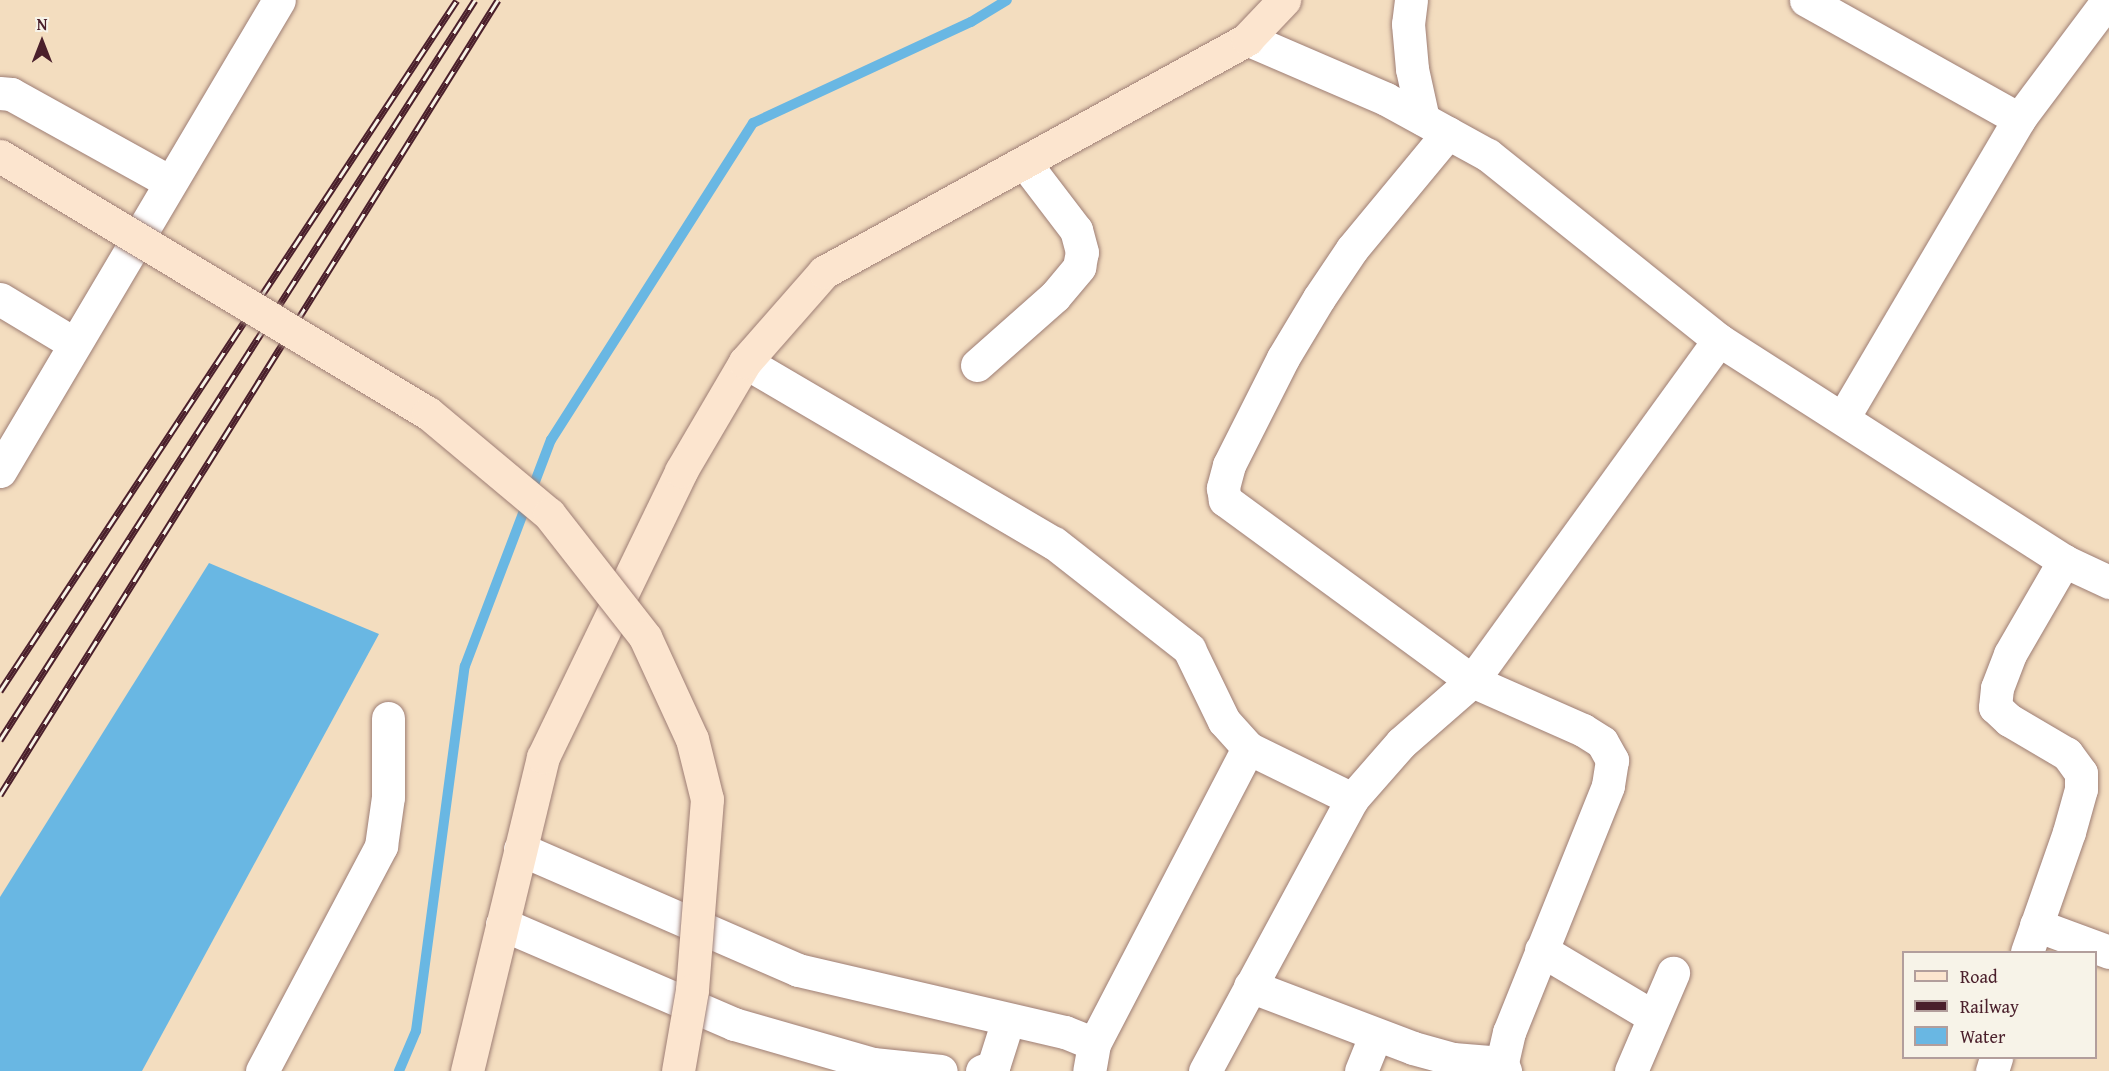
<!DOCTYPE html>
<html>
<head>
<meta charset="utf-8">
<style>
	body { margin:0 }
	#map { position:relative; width:2109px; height:1071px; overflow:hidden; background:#f3ddbf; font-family:"Gentium Book Plus",serif }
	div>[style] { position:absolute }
	.water>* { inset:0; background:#69b7e3 }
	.stream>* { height:10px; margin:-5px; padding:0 5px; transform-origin:5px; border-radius:5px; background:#69b7e3 }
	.roads { filter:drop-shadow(0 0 2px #9e7e75) drop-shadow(0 0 2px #9e7e75) }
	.street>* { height:33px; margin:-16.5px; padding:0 16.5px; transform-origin:16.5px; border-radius:16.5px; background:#fff }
	.secondary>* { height:33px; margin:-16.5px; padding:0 16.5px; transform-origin:16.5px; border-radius:16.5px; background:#fce5cf }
	.rail>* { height:7px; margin-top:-3.5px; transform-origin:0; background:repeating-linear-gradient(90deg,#f7f3e8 0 14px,#4a1f2b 0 28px); box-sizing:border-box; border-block:2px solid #4a1f2b }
	.bridges { filter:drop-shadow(0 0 2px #9e7e75) drop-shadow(0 0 2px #9e7e75) }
	.secondary-bridge>* { height:33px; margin:-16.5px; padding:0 16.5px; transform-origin:16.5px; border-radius:16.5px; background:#fce5cf }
	span { translate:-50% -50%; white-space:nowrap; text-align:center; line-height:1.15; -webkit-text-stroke:4.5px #f7f3e8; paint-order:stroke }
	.legend { position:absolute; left:1902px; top:951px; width:195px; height:108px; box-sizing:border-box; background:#f7f3e8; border:2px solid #b29e9c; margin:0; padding:8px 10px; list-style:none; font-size:18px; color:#4a1f2b }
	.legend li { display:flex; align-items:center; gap:12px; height:30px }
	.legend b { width:30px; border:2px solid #b29e9c }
	.north { position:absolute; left:12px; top:12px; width:60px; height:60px; -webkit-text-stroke:4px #f7f3e8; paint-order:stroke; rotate:0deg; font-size:16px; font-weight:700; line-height:24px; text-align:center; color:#4a1f2b }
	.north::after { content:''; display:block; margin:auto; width:21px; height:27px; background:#4a1f2b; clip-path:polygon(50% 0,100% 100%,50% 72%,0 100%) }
</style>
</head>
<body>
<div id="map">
	<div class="water">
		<i style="clip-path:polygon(209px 563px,379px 634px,142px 1071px,0 1071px,0 897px)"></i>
	</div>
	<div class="stream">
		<i style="left:399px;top:1071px;width:43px;rotate:-67deg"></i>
		<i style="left:416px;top:1031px;width:368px;rotate:-82.4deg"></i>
		<i style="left:465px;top:666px;width:242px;rotate:-69.2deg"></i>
		<i style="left:551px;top:440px;width:376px;rotate:-57.5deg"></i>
		<i style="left:753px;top:123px;width:240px;rotate:-24.9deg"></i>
		<i style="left:971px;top:22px;width:42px;rotate:-31.4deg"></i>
	</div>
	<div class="roads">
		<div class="street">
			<i style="left:1411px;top:0;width:24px;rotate:97deg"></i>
			<i style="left:1408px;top:24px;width:45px;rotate:84.9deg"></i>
			<i style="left:1412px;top:69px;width:51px;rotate:77.6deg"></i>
			<i style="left:1806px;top:0;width:244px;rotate:29.2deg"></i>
			<i style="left:1247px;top:39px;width:151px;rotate:23.3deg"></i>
			<i style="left:1386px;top:99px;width:116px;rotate:28.8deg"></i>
			<i style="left:1488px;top:155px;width:296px;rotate:38.7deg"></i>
			<i style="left:1719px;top:340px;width:410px;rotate:32.6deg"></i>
			<i style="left:2064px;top:561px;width:50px;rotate:25deg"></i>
			<i style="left:0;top:93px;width:11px;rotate:5deg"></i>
			<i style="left:11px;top:94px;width:179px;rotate:29deg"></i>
			<i style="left:1448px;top:133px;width:151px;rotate:129.6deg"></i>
			<i style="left:1352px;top:249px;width:59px;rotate:124deg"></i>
			<i style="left:1319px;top:298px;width:70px;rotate:121deg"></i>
			<i style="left:1283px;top:358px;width:120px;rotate:116.8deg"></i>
			<i style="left:1229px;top:465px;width:24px;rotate:105deg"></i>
			<i style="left:1223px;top:488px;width:12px;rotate:81deg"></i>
			<i style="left:1225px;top:500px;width:306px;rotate:36.2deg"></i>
			<i style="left:1472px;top:681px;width:121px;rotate:23.8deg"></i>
			<i style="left:1583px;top:730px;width:22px;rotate:32deg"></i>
			<i style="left:1602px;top:742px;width:21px;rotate:61deg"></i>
			<i style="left:1612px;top:760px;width:26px;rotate:99deg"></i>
			<i style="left:1608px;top:786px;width:265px;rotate:111.9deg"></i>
			<i style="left:1509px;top:1032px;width:32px;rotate:103deg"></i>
			<i style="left:1502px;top:1063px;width:9px;rotate:69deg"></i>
			<i style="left:0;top:299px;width:85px;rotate:31.1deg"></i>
			<i style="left:745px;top:362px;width:358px;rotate:30.4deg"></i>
			<i style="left:1054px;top:543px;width:172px;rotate:38.1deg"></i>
			<i style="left:1189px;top:649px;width:80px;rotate:64.1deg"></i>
			<i style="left:1224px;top:721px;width:36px;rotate:48deg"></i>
			<i style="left:1248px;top:748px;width:116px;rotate:26.1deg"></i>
			<i style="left:977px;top:365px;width:104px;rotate:-41.5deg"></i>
			<i style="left:1055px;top:296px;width:38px;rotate:-50deg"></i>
			<i style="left:1079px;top:267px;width:15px;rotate:-79deg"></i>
			<i style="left:1082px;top:252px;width:23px;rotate:-105deg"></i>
			<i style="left:1076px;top:230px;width:84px;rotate:-127.3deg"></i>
			<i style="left:1843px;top:418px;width:347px;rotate:-59.5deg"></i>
			<i style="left:2019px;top:119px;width:149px;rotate:-53.2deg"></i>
			<i style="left:0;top:471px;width:547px;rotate:-59.36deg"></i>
			<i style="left:520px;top:849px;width:303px;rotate:23.5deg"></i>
			<i style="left:798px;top:970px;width:274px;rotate:13.1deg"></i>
			<i style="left:1065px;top:1032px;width:31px;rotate:22deg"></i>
			<i style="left:1094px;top:1044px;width:27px;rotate:100deg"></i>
			<i style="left:502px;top:924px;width:253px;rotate:23.3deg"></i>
			<i style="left:734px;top:1024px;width:145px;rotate:16.1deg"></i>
			<i style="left:873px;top:1064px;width:68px;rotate:5.9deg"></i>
			<i style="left:2036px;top:925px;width:78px;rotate:20.3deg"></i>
			<i style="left:1541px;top:950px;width:129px;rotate:30.7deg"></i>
			<i style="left:2027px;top:952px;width:127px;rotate:-70.7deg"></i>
			<i style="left:2069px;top:832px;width:45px;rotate:-74.4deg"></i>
			<i style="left:2081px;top:789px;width:16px;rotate:-90deg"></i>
			<i style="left:2081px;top:773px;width:24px;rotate:-126deg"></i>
			<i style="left:2067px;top:754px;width:67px;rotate:-149.6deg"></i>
			<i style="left:2009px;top:720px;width:19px;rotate:-137deg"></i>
			<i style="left:1995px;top:707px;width:19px;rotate:-84deg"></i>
			<i style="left:1997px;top:688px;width:36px;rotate:-69deg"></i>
			<i style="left:2010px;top:654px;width:108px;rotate:-59.9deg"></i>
			<i style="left:1250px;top:986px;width:174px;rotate:20.8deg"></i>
			<i style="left:1413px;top:1048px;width:41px;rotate:15.4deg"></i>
			<i style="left:1453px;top:1059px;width:49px;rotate:4.7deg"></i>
			<i style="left:1094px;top:1044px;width:334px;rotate:-62.5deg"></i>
			<i style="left:262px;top:1071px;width:255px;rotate:-62.1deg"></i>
			<i style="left:381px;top:846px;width:49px;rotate:-81.9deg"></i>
			<i style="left:388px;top:797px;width:79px;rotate:-90deg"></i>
			<i style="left:982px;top:1071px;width:12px;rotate:-20deg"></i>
			<i style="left:993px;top:1067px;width:49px;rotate:-72.3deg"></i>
			<i style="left:1205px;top:1071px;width:309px;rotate:-61.6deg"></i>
			<i style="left:1352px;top:799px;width:74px;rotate:-48.8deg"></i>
			<i style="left:1401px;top:743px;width:94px;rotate:-41.1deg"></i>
			<i style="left:1472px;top:681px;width:421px;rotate:-54.1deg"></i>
			<i style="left:1361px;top:1071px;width:38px;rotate:-68deg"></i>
			<i style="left:1631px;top:1071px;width:107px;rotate:-66.8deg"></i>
			<i style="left:1992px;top:1071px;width:14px;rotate:-73deg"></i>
		</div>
		<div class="secondary">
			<i style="left:467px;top:1071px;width:323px;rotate:-76.4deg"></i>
			<i style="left:543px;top:757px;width:318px;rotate:-64.2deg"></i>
			<i style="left:681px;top:471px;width:126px;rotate:-59.6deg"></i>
			<i style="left:745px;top:362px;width:120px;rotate:-48.7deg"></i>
			<i style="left:824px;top:272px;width:483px;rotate:-28.8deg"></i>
			<i style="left:1247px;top:39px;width:54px;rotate:-46.5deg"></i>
		</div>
	</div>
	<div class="rail">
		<i style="left:0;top:691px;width:828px;rotate:-56.52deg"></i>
		<i style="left:0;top:740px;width:879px;rotate:-57.3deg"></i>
		<i style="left:0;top:795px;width:938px;rotate:-57.94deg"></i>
	</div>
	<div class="bridges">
		<div class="secondary-bridge">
			<i style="left:0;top:156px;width:499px;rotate:31deg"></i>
			<i style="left:428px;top:413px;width:158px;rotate:39.9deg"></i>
			<i style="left:549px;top:514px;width:156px;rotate:52deg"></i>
			<i style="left:645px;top:637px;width:112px;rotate:65.3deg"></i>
			<i style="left:692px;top:739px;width:62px;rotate:76deg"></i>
			<i style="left:707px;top:799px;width:192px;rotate:94.5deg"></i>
			<i style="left:692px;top:990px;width:82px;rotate:99.8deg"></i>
		</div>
	</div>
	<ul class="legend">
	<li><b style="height:8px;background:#fce5cf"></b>Road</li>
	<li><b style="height:8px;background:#4a1f2b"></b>Railway</li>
	<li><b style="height:16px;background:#69b7e3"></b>Water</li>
	</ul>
	<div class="north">N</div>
</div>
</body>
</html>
